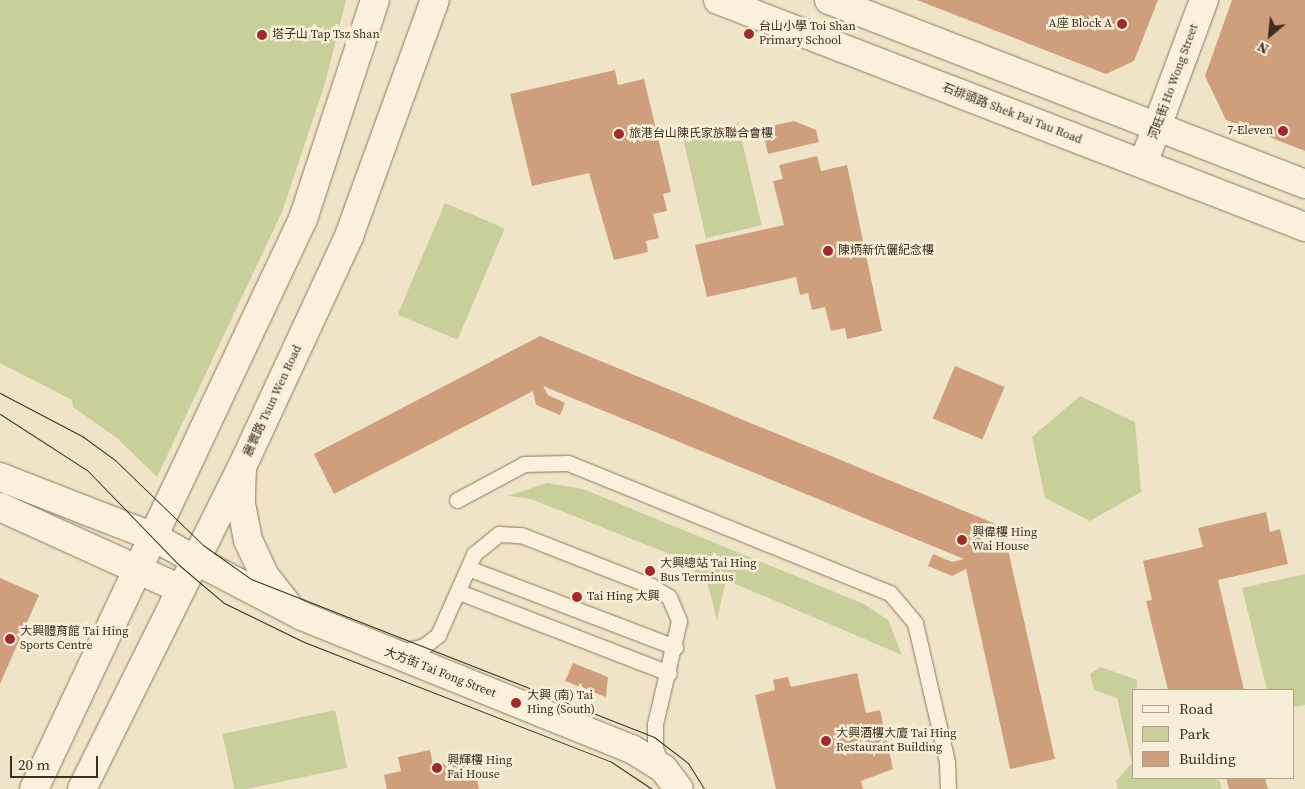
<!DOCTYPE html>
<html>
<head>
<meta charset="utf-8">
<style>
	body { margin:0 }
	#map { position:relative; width:1305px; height:789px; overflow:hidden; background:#f0e4c8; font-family:"Source Serif 4","Noto Sans TC",serif }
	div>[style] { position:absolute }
	.green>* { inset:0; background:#c9cf9b; transform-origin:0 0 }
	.building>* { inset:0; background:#cf9f7d; transform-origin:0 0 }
	.roads { filter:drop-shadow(0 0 1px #8d765c) drop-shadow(0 0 1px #8d765c) }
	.service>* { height:15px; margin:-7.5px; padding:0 7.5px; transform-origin:7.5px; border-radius:7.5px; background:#faf1dc }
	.minor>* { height:28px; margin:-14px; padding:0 14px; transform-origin:14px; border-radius:14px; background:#faf1dc }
	.tertiary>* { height:28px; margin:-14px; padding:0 14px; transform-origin:14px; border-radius:14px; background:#faf1dc }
	.secondary>* { height:28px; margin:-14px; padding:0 14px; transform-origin:14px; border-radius:14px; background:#faf1dc }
	.tram>* { height:1px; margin:-0.5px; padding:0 0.5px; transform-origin:0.5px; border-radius:0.5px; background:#3d2e20 }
	.dots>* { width:14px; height:14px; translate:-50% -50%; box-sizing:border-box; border:2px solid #f7eed8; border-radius:50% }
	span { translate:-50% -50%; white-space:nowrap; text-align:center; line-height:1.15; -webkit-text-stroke:5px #f7eed8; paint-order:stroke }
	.poi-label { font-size:12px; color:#3d2e20 }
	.right { translate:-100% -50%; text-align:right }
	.left { translate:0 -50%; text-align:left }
	.street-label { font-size:12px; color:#3d2e20 }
	.legend { position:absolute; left:1132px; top:689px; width:162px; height:90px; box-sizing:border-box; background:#f7eed8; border:1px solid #ada18e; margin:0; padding:6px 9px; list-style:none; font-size:15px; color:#3d2e20 }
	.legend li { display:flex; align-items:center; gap:10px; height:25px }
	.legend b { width:25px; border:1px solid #ada18e }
	.north { position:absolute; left:1245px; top:10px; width:50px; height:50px; -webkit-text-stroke:4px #f7eed8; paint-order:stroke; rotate:208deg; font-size:14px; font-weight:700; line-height:20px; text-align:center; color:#3d2e20 }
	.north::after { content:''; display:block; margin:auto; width:18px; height:22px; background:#3d2e20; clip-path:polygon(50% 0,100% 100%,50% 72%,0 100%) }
	.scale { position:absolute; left:10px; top:756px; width:88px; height:22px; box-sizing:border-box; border:2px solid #3d2e20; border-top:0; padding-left:6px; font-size:15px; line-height:18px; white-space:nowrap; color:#3d2e20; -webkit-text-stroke:4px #f7eed8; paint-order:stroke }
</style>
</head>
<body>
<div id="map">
	<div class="green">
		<i style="clip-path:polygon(0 0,346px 0,325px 83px,282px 212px,157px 477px,117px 438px,73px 407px,72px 400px,0 363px)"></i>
		<i style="left:738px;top:123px;width:105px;height:57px;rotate:77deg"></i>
		<i style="left:445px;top:203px;width:65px;height:121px;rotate:23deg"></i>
		<i style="clip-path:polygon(1080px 396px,1135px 422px,1141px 492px,1090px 521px,1045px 498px,1032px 437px)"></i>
		<i style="clip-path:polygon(547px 483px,583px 489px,864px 604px,888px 620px,902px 655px,726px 580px,717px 620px,708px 585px,682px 559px,531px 499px,508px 496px)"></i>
		<i style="clip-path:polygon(1305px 574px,1305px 705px,1294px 707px,1294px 690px,1267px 690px,1242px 588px)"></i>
		<i style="clip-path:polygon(1101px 667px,1137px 680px,1134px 778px,1212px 778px,1220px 781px,1222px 789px,1118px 789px,1116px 781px,1132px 763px,1117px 698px,1094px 690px,1090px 674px)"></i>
		<i style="left:335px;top:710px;width:59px;height:115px;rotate:78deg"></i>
	</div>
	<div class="building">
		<i style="clip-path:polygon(917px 0,1158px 0,1134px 61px,1106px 74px)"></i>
		<i style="clip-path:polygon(1232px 0,1305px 0,1305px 151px,1226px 120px,1205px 76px)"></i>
		<i style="clip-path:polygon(615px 70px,618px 85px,644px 79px,671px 192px,663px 194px,667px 211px,653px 214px,659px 238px,646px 241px,648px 252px,614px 260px,589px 173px,532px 186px,510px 94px)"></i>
		<i style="clip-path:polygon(794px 121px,816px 130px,819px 142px,768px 154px,762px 128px)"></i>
		<i style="clip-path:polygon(817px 156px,821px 171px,847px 165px,882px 331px,847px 339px,845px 328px,831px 331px,825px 307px,812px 310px,808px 293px,800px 295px,796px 277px,707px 297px,695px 245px,784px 225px,773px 181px,783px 179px,779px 165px)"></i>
		<i style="clip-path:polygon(540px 336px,1003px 527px,1055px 759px,1010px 769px,966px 569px,952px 576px,928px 566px,933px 554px,952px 562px,964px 559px,543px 386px,548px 395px,565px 403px,560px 415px,536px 405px,533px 391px,334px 494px,314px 454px)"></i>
		<i style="left:955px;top:366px;width:54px;height:57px;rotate:23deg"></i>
		<i style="clip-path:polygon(1266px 512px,1270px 532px,1280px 529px,1288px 564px,1218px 580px,1244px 690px,1168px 690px,1146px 601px,1152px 600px,1143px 561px,1203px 547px,1198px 528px)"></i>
		<i style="clip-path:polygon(0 578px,39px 595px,0 684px)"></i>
		<i style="clip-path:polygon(573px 663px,608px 677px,606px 697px,565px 681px)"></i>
		<i style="clip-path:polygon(857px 673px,866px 713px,880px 710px,893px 769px,861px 781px,863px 789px,776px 789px,755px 695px,775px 690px,773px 680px,788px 677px,791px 687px)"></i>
		<i style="clip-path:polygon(430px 750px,433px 765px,472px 757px,479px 789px,387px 789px,384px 775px,401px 771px,398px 757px)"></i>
		<i style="clip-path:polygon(1226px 778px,1265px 778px,1268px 789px,1229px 789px)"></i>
	</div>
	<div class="roads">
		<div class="service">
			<i style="left:457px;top:500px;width:76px;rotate:-28.2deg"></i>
			<i style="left:524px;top:464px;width:44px;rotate:-1.3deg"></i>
			<i style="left:568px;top:463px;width:347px;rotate:22deg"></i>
			<i style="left:890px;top:593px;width:39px;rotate:50deg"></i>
			<i style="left:915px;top:623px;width:143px;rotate:77deg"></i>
			<i style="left:947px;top:762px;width:27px;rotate:88deg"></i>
			<i style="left:468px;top:568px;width:222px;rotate:20.9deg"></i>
			<i style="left:459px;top:592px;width:225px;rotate:21.1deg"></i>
			<i style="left:400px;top:652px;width:25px;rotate:-14deg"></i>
			<i style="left:424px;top:646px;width:18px;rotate:-38deg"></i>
			<i style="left:438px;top:635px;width:89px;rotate:-66deg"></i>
			<i style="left:474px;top:554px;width:32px;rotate:-39deg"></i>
			<i style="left:499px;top:534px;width:22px;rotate:3deg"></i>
			<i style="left:521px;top:535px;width:140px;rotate:21.4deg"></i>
			<i style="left:651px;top:586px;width:21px;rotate:31deg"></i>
			<i style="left:669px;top:597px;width:26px;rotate:67deg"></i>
			<i style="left:679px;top:621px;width:106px;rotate:103.1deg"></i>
			<i style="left:655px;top:724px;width:24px;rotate:90deg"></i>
			<i style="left:655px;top:748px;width:19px;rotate:69deg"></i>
		</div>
		<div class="minor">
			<i style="left:1143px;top:164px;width:175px;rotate:-69.6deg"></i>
			<i style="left:242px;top:467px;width:37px;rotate:92deg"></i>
			<i style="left:241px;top:504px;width:37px;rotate:79deg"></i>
			<i style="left:248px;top:540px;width:40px;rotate:65deg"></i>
			<i style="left:265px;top:576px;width:36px;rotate:52deg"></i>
			<i style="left:195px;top:560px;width:121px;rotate:27.6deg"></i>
			<i style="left:302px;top:616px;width:356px;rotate:22deg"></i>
			<i style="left:632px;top:749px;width:36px;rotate:32deg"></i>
			<i style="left:663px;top:768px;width:26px;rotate:53deg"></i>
		</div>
		<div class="tertiary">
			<i style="left:0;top:477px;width:165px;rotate:21.3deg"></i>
			<i style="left:154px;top:537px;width:47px;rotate:29.3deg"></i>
			<i style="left:0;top:507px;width:199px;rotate:24.4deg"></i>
		</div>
		<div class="secondary">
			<i style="left:718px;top:0;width:629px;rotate:21.14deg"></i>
			<i style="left:829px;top:0;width:510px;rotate:21.13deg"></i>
			<i style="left:34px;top:789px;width:630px;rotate:-64.74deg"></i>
			<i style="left:303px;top:219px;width:231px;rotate:-71.8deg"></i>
			<i style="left:82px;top:789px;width:360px;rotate:-63.6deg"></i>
			<i style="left:242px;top:467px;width:255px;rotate:-65.1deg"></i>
			<i style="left:349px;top:236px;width:251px;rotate:-70deg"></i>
		</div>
	</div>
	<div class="tram">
		<i style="left:0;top:393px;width:93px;rotate:27.7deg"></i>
		<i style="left:82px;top:436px;width:41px;rotate:36deg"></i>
		<i style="left:115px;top:460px;width:122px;rotate:44deg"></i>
		<i style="left:203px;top:545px;width:59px;rotate:35.3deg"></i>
		<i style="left:251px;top:579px;width:433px;rotate:21.4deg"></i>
		<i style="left:654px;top:737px;width:43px;rotate:37.4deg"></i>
		<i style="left:688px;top:763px;width:31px;rotate:58deg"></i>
		<i style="left:0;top:414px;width:103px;rotate:32.8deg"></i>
		<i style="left:87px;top:470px;width:132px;rotate:45.9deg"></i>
		<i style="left:179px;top:565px;width:59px;rotate:40.2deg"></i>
		<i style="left:224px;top:603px;width:89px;rotate:26deg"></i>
		<i style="left:304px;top:642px;width:328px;rotate:21.3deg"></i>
		<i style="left:610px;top:761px;width:50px;rotate:33.7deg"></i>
	</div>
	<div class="dots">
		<i style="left:1122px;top:24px;background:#9e2a2b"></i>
		<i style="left:749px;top:34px;background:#9e2a2b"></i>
		<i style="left:262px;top:35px;background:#9e2a2b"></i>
		<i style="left:1283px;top:131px;background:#9e2a2b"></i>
		<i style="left:619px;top:134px;background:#9e2a2b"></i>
		<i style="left:828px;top:251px;background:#9e2a2b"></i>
		<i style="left:962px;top:540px;background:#9e2a2b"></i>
		<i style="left:650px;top:571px;background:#9e2a2b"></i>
		<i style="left:577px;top:597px;background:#9e2a2b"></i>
		<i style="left:10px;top:639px;background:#9e2a2b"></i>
		<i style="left:516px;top:703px;background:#9e2a2b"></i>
		<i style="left:826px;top:741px;background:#9e2a2b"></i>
		<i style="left:437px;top:768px;background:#9e2a2b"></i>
	</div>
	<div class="poi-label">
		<span class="right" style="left:1112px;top:24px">A座 Block A</span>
		<span class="left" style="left:759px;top:34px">台山小學 Toi Shan<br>Primary School</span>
		<span class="left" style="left:272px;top:35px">塔子山 Tap Tsz Shan</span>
		<span class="right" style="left:1273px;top:131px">7-Eleven</span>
		<span class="left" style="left:629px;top:134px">旅港台山陳氏家族聯合會樓</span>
		<span class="left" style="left:838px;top:251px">陳炳新伉儷紀念樓</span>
		<span class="left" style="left:972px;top:540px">興偉樓 Hing<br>Wai House</span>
		<span class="left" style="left:660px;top:571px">大興總站 Tai Hing<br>Bus Terminus</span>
		<span class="left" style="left:587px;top:597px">Tai Hing 大興</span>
		<span class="left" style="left:20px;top:639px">大興體育館 Tai Hing<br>Sports Centre</span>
		<span class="left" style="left:527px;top:703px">大興 (南) Tai<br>Hing (South)</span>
		<span class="left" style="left:836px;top:741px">大興酒樓大廈 Tai Hing<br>Restaurant Building</span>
		<span class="left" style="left:447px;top:768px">興輝樓 Hing<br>Fai House</span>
	</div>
	<div class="street-label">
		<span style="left:1174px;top:82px;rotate:-70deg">河旺街 Ho Wong Street</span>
		<span style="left:1012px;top:114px;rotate:21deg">石排頭路 Shek Pai Tau Road</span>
		<span style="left:273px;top:401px;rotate:-65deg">震寰路 Tsun Wen Road</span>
		<span style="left:440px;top:673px;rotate:21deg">大方街 Tai Fong Street</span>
	</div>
	<ul class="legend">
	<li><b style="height:6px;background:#faf1dc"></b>Road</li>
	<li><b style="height:14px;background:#c9cf9b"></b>Park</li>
	<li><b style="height:14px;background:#cf9f7d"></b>Building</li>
	</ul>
	<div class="north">N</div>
	<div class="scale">20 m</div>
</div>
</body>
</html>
